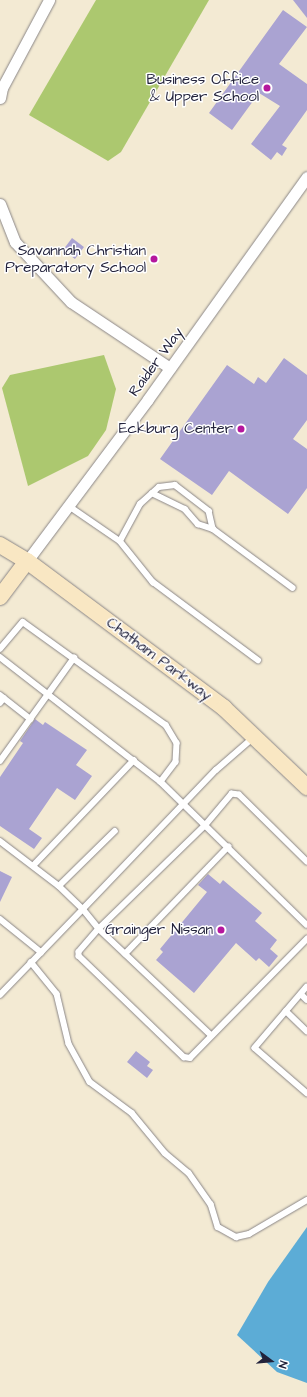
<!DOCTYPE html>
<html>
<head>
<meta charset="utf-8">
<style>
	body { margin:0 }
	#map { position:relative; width:307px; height:1397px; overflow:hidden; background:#f3ead3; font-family:"Architects Daughter",sans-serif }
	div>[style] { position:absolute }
	.green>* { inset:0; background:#acc86f }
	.water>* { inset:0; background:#5cacd6 }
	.building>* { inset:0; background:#aaa3d2; transform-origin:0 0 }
	.roads { filter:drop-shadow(0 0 1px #8a8687) drop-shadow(0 0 1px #8a8687) }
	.lane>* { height:5.5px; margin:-2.75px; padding:0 2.75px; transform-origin:2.75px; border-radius:2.75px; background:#fff }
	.street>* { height:11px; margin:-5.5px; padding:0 5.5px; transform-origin:5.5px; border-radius:5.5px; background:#fff }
	.secondary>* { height:16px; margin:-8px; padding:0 8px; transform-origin:8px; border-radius:8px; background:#f9e7c3 }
	.dots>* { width:11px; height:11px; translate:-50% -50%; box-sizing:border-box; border:2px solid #fff; border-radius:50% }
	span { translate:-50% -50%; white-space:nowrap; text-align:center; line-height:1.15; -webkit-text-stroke:3px #fff; paint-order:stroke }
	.poi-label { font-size:15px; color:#22223b }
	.right { translate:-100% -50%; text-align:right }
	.street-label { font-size:15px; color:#22223b }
	.north { position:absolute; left:251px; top:1341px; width:40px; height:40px; -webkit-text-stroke:3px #fff; paint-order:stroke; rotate:106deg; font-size:11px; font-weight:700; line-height:16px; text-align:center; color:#22223b }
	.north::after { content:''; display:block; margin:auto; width:14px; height:18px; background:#22223b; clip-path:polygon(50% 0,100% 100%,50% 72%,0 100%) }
</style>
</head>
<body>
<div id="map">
	<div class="green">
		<i style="clip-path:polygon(96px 0,209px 0,121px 152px,108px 161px,29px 115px)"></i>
		<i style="clip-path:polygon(104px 355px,116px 389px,106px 430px,88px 456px,28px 486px,2px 388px,10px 375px)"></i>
	</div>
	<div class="water">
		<i style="clip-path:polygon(307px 1227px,307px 1383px,277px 1372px,237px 1335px,268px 1282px)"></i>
	</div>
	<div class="building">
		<i style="clip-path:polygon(293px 0,307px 0,307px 18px)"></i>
		<i style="clip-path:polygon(283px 10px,307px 27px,279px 64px,307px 84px,307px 110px,282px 145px,287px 148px,282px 156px,277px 152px,271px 160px,251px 144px,280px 106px,259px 93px,232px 130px,209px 113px)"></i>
		<i style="left:72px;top:238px;width:15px;height:15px;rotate:37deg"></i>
		<i style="clip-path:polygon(284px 358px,307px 375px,307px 420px,293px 439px,307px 449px,307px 488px,288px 514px,229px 471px,212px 495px,160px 459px,227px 365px,254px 384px,258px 377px,266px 383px)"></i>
		<i style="clip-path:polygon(35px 719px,43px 725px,45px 722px,87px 750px,76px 765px,92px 776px,75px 800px,57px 788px,29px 829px,42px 838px,34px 849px,0 826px,0 777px,23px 743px,20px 741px)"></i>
		<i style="clip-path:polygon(0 871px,12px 877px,0 902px)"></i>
		<i style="clip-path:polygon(208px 874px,220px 884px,223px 880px,262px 913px,255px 921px,277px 940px,270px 949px,278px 956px,269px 967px,259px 958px,256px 961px,236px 943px,194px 993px,156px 960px,163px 952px,160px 949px,207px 892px,198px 885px)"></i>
		<i style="clip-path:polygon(136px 1051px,150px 1062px,147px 1066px,153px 1070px,147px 1078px,127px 1062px)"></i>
	</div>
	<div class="roads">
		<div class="lane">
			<i style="left:152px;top:493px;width:37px;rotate:26deg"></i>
			<i style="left:185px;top:509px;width:20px;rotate:49deg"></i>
			<i style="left:198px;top:524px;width:16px;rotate:18deg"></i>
			<i style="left:69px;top:506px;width:62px;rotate:34.5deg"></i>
			<i style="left:120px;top:541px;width:53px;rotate:51.2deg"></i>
			<i style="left:153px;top:582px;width:131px;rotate:36.6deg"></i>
			<i style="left:120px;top:541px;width:42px;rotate:-61.6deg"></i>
			<i style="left:140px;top:504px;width:25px;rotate:-42deg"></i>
			<i style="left:159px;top:487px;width:16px;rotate:-7deg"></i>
			<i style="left:175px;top:485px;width:43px;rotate:37.4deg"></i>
			<i style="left:209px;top:511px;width:18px;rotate:77deg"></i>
			<i style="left:213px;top:529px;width:99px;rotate:36.4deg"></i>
			<i style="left:0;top:649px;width:35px;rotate:-50deg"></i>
			<i style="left:23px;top:622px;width:176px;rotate:35.8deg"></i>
			<i style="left:166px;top:725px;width:21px;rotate:59deg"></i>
			<i style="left:177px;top:743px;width:19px;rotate:93deg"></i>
			<i style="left:176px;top:762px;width:25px;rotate:127deg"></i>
			<i style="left:0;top:657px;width:204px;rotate:37.8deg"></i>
			<i style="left:161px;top:782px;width:204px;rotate:44.4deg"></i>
			<i style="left:0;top:695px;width:39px;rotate:38deg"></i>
			<i style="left:0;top:703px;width:6px;rotate:-51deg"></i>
			<i style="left:0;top:761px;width:127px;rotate:-54.3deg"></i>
			<i style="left:0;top:841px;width:74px;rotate:37.3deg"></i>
			<i style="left:59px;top:886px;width:33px;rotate:44deg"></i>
			<i style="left:83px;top:909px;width:192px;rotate:-46.3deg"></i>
			<i style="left:216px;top:770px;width:49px;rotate:-40.9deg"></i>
			<i style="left:307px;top:862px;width:95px;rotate:-135.4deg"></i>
			<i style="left:239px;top:795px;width:7px;rotate:-172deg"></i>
			<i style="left:232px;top:794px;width:40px;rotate:130deg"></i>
			<i style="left:206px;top:825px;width:149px;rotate:135.8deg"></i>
			<i style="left:99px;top:929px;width:30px;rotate:131deg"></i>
			<i style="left:79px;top:952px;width:4px;rotate:90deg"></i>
			<i style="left:79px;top:956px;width:146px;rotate:43.9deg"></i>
			<i style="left:184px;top:1057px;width:6px;rotate:9deg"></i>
			<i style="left:190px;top:1058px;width:167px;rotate:-45.5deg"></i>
			<i style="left:33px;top:866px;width:146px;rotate:-46.4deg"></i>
			<i style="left:59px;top:886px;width:78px;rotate:-44.5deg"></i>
			<i style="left:0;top:919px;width:53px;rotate:38.8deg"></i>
			<i style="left:125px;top:954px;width:149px;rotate:-46.1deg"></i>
			<i style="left:31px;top:962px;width:41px;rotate:50.9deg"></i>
			<i style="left:57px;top:994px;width:51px;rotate:76.5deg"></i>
			<i style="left:69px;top:1044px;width:43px;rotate:61.1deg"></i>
			<i style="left:90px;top:1082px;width:52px;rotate:36.4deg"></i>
			<i style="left:132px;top:1113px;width:52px;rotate:50.5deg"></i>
			<i style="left:165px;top:1153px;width:31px;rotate:40deg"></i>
			<i style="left:189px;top:1173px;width:38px;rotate:55deg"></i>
			<i style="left:211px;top:1204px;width:24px;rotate:73deg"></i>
			<i style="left:218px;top:1227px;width:21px;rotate:29deg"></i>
			<i style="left:236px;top:1237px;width:13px;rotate:-13deg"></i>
			<i style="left:249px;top:1234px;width:67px;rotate:-30.4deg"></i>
			<i style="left:307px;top:987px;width:80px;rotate:130.4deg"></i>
			<i style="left:255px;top:1048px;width:69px;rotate:40.9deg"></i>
			<i style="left:301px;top:994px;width:8px;rotate:45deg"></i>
			<i style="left:0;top:995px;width:120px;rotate:-46deg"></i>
			<i style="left:83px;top:909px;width:26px;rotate:51deg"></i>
			<i style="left:99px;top:929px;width:154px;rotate:43.4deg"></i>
			<i style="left:286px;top:1011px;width:29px;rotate:44deg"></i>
		</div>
		<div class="street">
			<i style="left:0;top:98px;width:10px;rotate:-79deg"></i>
			<i style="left:2px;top:88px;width:100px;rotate:-61.9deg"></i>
			<i style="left:0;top:204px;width:41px;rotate:68.5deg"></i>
			<i style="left:15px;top:242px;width:82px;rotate:47deg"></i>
			<i style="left:71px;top:302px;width:119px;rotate:33.7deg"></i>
			<i style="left:27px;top:561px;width:202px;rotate:-53.2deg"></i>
			<i style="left:148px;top:399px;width:273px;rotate:-54.4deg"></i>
		</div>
		<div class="secondary">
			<i style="left:0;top:545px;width:31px;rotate:31deg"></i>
			<i style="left:27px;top:561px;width:246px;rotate:36.7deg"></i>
			<i style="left:224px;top:708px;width:115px;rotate:43.6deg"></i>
			<i style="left:0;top:597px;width:45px;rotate:-53.1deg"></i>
		</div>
	</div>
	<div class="dots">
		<i style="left:267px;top:88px;background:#b5179e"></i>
		<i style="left:154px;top:259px;background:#b5179e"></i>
		<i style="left:241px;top:429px;background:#b5179e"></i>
		<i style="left:221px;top:930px;background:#b5179e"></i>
	</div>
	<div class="poi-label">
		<span class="right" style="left:259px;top:88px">Business Office<br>&amp; Upper School</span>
		<span class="right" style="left:146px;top:259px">Savannah Christian<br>Preparatory School</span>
		<span class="right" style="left:233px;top:429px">Eckburg Center</span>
		<span class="right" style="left:213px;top:930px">Grainger Nissan</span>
	</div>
	<div class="street-label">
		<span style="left:156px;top:362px;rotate:-54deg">Raider Way</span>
		<span style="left:159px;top:659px;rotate:37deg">Chatham Parkway</span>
	</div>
	<div class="north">N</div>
</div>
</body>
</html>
